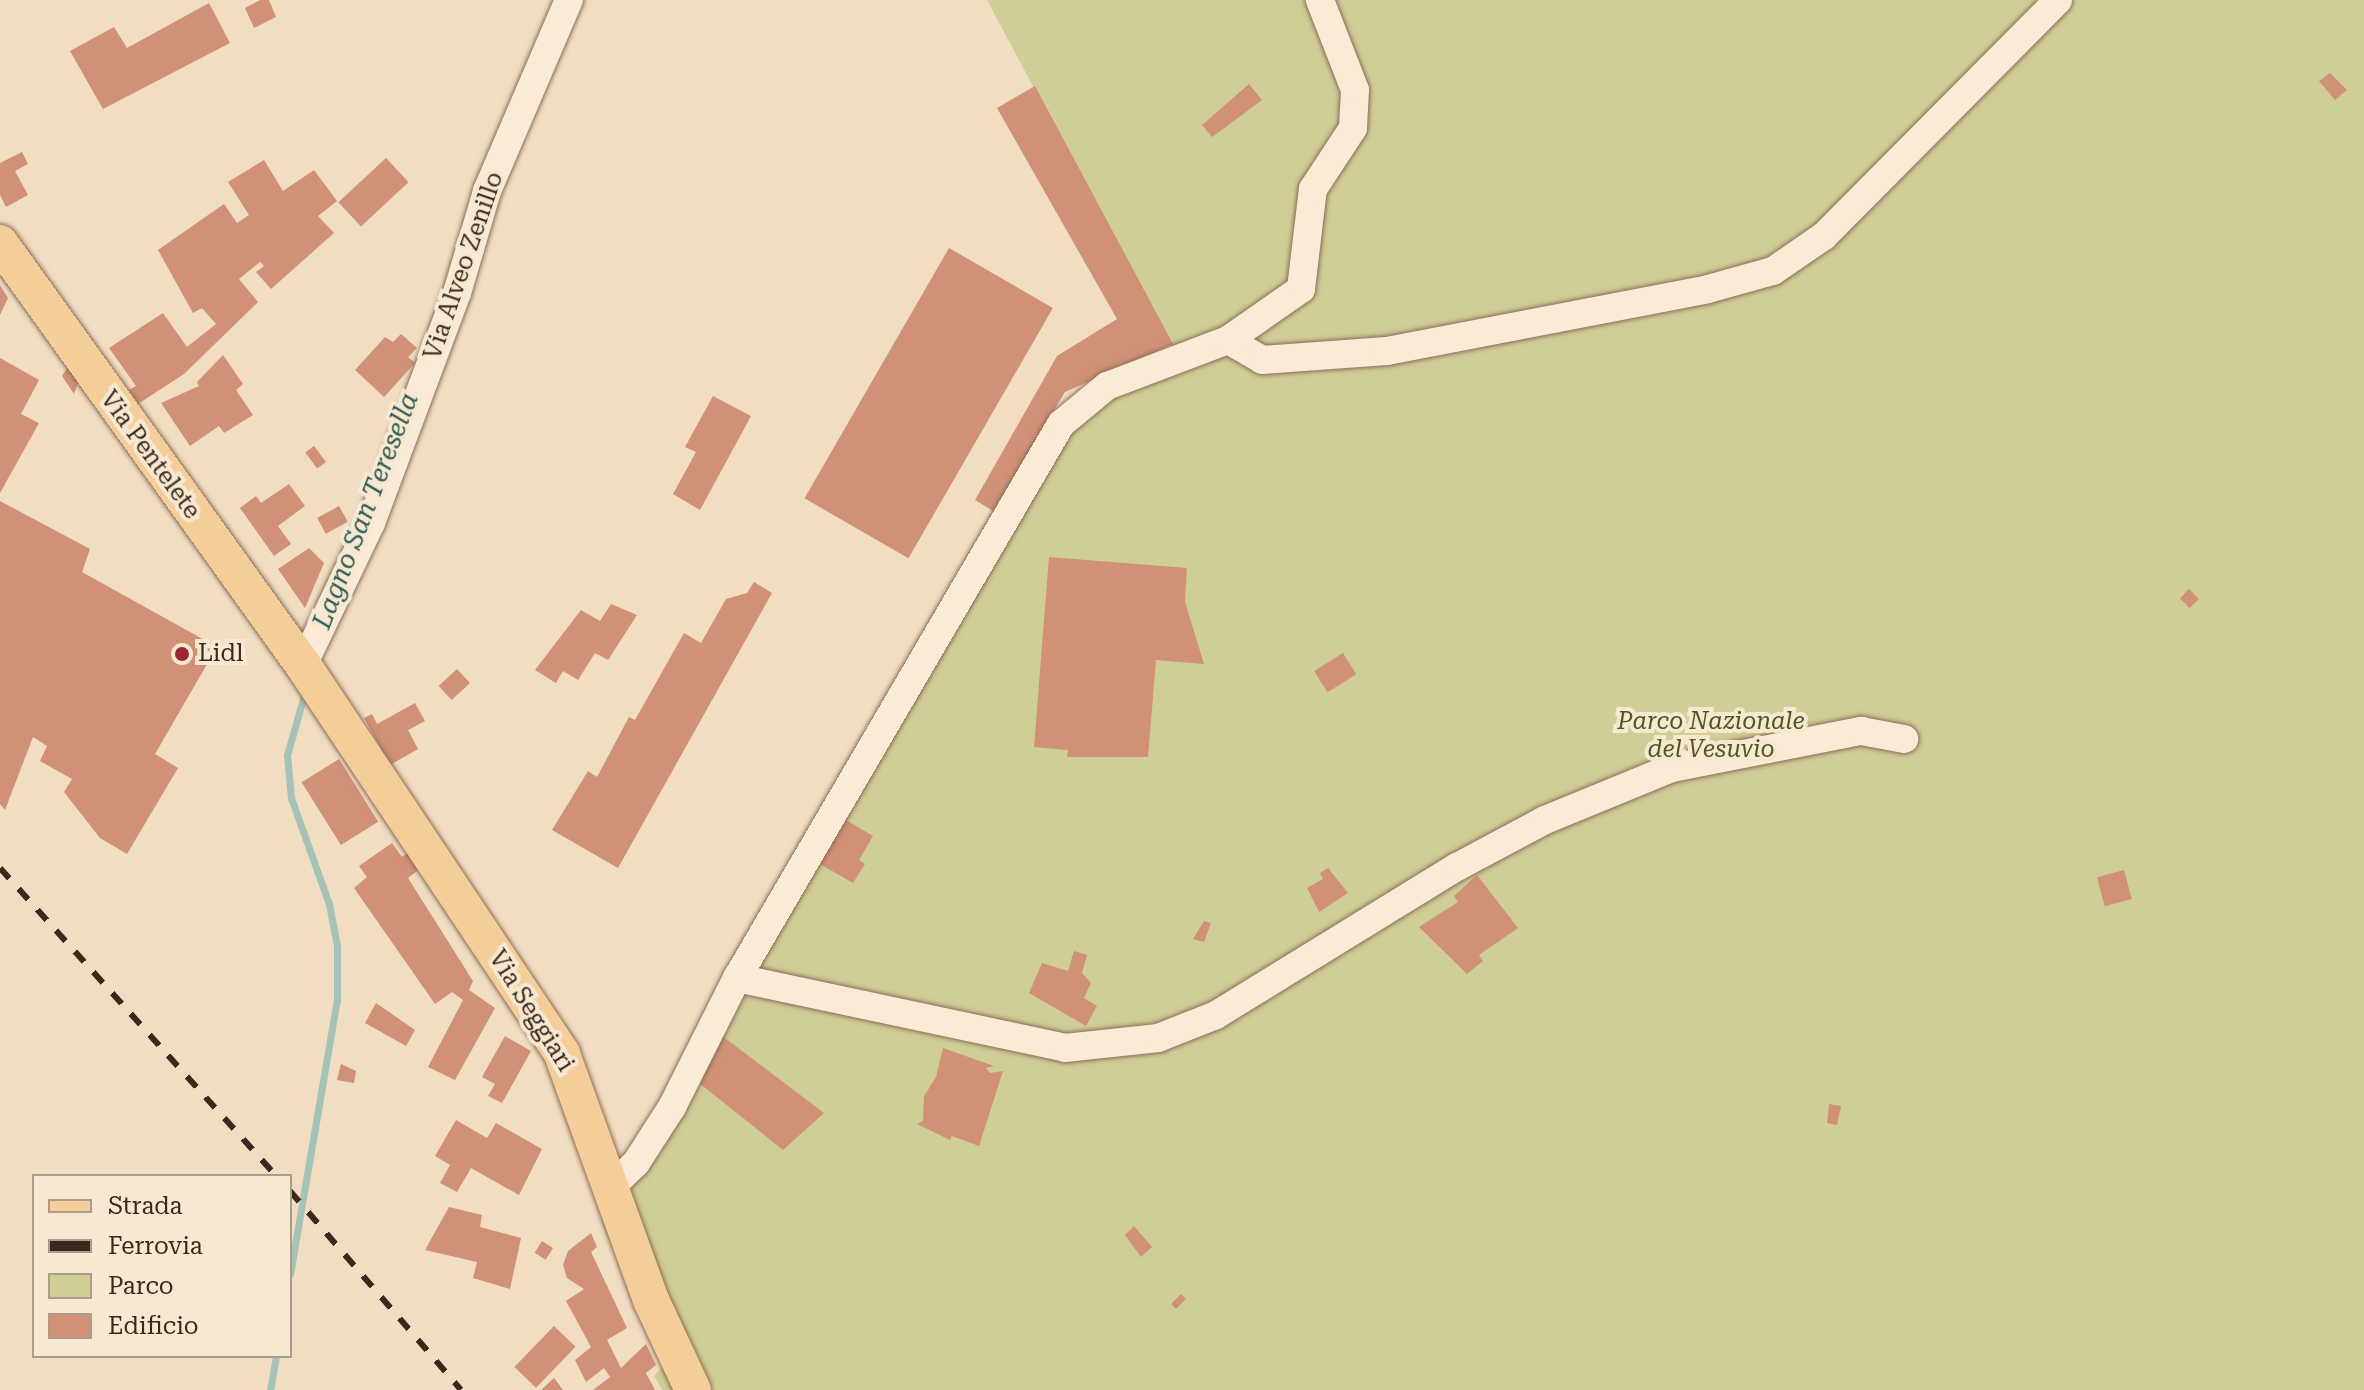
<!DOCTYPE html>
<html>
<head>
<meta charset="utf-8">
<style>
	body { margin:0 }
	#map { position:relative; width:2364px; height:1390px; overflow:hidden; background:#f0ddc2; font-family:"Roboto Serif",serif }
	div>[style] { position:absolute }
	.green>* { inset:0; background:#cfce96 }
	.stream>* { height:7px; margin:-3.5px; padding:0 3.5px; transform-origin:3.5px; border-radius:3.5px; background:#a5c2b6 }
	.building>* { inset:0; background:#d09176; transform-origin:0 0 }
	.roads { filter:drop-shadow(0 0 2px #8b6d58) drop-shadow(0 0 2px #8b6d58) }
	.minor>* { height:28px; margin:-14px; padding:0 14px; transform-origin:14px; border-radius:14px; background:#faebd6 }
	.major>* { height:36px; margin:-18px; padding:0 18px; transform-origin:18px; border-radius:18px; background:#f5cd98 }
	.rail>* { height:6px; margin-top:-3px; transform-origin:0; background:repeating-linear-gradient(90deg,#3a281d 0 14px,transparent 0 28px) }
	.dots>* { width:22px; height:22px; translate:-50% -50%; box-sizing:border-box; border:4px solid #f7e8d2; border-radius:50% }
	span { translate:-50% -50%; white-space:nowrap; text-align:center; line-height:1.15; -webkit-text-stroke:8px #f7e8d2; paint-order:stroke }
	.street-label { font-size:24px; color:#3a281d }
	.poi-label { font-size:24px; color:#3a281d }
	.left { translate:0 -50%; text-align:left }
	.park-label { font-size:24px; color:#505723; font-style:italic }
	.water-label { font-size:26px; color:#2c5a52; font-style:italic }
	.legend { position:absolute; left:32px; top:1174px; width:260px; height:184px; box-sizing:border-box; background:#f7e8d2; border:2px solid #ab9b8a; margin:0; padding:10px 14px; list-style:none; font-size:24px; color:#3a281d }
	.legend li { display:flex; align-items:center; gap:16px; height:40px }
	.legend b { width:40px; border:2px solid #ab9b8a }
</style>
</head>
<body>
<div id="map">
	<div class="green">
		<i style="clip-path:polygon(987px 0,2364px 0,2364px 1390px,662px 1390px,654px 1376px,664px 1365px,601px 1222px,659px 1139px,1052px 435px,1178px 358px)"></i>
	</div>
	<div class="stream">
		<i style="left:290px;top:1274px;width:278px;rotate:-80.3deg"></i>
		<i style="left:337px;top:1000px;width:54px;rotate:-90deg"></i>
		<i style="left:337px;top:946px;width:43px;rotate:-100.8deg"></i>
		<i style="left:329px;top:904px;width:113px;rotate:-109.7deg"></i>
		<i style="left:291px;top:798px;width:43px;rotate:-95.3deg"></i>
		<i style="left:287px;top:755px;width:66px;rotate:-74.1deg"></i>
		<i style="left:270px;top:1390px;width:35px;rotate:-80deg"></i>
	</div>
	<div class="building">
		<i style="clip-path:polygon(260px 0,269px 0,276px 17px,254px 28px,245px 8px)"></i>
		<i style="clip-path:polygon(209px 3px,230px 43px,103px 109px,70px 51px,114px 27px,127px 48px)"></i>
		<i style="clip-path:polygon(2330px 73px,2347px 90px,2335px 100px,2319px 81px)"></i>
		<i style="clip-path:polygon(1249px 84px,1262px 100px,1212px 137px,1202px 125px)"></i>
		<i style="clip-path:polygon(1035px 86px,1173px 344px,1065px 392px,993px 511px,975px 500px,1057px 356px,1117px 319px,997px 108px)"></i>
		<i style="clip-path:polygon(22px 152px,28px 164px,15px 171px,28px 195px,6px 207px,0 195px,0 163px)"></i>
		<i style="left:386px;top:158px;width:33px;height:65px;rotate:47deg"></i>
		<i style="clip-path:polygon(264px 160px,283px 191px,314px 170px,337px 201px,318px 216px,334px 233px,271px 289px,256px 272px,264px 266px,260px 262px,239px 279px,258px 302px,184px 374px,138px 404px,129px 390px,136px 386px,109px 348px,163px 313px,187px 347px,216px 324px,202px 308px,193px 313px,158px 250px,224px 204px,237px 223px,249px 215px,228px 182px)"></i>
		<i style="left:949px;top:248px;width:120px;height:289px;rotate:30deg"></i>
		<i style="clip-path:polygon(0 285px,8px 298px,0 315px)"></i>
		<i style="clip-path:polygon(401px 334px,417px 348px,408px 357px,415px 363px,384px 397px,355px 370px,385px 337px,393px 342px)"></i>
		<i style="clip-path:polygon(223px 355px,243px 384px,236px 390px,253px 415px,224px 433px,219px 426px,190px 446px,161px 403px,199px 386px,197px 382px)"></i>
		<i style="clip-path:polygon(0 358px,39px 380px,21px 414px,39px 423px,0 493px)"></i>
		<i style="clip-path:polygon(69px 365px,79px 380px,74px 394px,62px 376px)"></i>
		<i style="clip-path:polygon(713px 396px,751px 416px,700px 510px,673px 494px,696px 452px,685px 447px)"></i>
		<i style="left:314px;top:446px;width:20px;height:11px;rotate:53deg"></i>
		<i style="clip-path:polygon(289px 484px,305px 506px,278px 526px,291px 544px,274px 556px,240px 508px,256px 496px,261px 503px)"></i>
		<i style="clip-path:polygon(0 501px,90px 549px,82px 572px,217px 647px,155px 754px,178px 768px,127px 854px,100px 838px,64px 792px,72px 779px,40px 761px,47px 746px,33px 737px,5px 810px,0 804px)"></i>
		<i style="left:339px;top:506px;width:18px;height:25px;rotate:61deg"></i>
		<i style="clip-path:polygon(309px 548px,324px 563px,305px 608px,278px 569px)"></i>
		<i style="clip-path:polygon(1049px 557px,1187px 568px,1185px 602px,1204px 664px,1156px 660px,1148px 757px,1067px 757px,1068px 750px,1034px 747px)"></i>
		<i style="clip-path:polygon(754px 582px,772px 593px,618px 868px,552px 830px,588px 771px,597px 777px,629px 717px,635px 720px,684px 633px,701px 643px,726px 599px,747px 593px)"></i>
		<i style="left:2189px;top:589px;width:14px;height:13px;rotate:45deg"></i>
		<i style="clip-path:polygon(611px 604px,637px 615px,608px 660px,595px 653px,578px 680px,563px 671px,556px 683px,535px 670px,581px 610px,600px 621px)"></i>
		<i style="left:1343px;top:653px;width:25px;height:34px;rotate:58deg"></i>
		<i style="left:457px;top:669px;width:19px;height:25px;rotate:47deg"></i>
		<i style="clip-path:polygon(415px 703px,425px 721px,408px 730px,418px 749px,390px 765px,364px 718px,372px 714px,377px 724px)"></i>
		<i style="left:339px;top:759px;width:74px;height:44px;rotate:58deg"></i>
		<i style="clip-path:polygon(846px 820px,873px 836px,859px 860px,865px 864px,853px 883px,820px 864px)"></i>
		<i style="clip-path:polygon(392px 843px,402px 857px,412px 850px,423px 866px,408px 878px,473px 981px,469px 990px,495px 1008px,455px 1080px,428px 1067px,463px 1000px,452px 992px,435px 1004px,354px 888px,367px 877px,359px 866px)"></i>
		<i style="clip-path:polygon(1328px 868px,1348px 893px,1319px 912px,1307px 888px,1323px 879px,1320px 873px)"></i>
		<i style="left:2124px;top:870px;width:30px;height:28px;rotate:75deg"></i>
		<i style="clip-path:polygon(1477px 875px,1518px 928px,1479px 955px,1483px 961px,1467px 974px,1419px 927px,1458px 902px,1454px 896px)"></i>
		<i style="clip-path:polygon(1204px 921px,1211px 923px,1204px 942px,1193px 939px)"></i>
		<i style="clip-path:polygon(1074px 951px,1087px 955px,1082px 973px,1091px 983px,1084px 998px,1097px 1006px,1086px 1026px,1029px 993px,1042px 963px,1068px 971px)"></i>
		<i style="clip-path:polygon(376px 1003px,415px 1030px,406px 1046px,365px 1023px)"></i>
		<i style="clip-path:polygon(709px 1026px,824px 1113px,783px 1150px,689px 1075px)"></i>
		<i style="clip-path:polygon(505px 1036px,531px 1051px,502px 1103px,488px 1096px,495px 1084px,482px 1077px)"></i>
		<i style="clip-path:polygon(943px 1048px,994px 1066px,986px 1068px,990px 1073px,1003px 1071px,979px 1146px,952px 1136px,950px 1140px,917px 1124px,923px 1121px,924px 1096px,936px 1077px)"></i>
		<i style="clip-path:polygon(341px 1064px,356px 1071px,354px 1083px,337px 1080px)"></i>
		<i style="clip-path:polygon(1829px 1104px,1841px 1106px,1837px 1125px,1827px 1123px)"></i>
		<i style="clip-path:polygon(456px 1120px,487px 1138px,496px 1123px,542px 1149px,519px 1195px,471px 1168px,457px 1192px,440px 1183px,450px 1165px,435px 1156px)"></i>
		<i style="clip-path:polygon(449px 1207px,482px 1215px,480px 1227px,521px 1238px,510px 1289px,473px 1278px,477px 1262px,425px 1250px)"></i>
		<i style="clip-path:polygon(1134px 1226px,1152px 1247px,1141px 1257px,1125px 1235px)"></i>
		<i style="clip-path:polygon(591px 1233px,597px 1247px,591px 1252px,627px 1328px,607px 1340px,621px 1368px,646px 1344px,656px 1365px,646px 1373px,655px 1390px,593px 1390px,610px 1377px,604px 1368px,586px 1382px,575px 1360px,591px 1347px,566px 1301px,584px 1289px,567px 1278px,563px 1265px,568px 1251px)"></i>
		<i style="left:542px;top:1241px;width:13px;height:14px;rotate:32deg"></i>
		<i style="left:1181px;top:1294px;width:7px;height:14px;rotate:45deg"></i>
		<i style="left:554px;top:1326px;width:30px;height:57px;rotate:44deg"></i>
		<i style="clip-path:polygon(554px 1378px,563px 1390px,541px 1390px)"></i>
	</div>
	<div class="roads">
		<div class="minor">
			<i style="left:1228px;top:340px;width:39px;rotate:30deg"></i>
			<i style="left:1262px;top:360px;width:125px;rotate:-4.1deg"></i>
			<i style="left:1387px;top:351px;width:327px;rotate:-10.9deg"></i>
			<i style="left:1708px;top:289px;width:67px;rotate:-15.5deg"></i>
			<i style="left:1773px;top:271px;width:62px;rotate:-34.5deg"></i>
			<i style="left:1824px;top:236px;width:332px;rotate:-45.2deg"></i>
			<i style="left:303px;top:665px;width:157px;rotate:-64.4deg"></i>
			<i style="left:371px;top:523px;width:246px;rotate:-69.5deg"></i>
			<i style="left:457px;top:293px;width:106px;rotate:-73.6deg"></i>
			<i style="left:487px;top:191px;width:208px;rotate:-66.8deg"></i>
			<i style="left:737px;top:978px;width:335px;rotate:12deg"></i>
			<i style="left:1065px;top:1048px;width:94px;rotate:-6.1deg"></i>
			<i style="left:1158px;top:1038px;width:62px;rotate:-21.6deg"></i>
			<i style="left:1216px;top:1015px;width:283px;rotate:-31.6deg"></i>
			<i style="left:1457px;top:867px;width:100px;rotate:-28.1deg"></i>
			<i style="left:1545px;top:820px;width:137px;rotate:-22.3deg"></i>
			<i style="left:1672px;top:768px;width:193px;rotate:-11.1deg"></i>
			<i style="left:1861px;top:731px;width:44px;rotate:10.5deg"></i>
			<i style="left:612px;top:1186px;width:33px;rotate:-44deg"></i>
			<i style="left:636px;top:1163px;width:67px;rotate:-57.3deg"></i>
			<i style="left:672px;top:1107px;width:144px;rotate:-63.3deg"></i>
			<i style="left:737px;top:978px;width:642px;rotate:-59.68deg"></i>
			<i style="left:1061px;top:424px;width:60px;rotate:-39.6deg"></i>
			<i style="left:1107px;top:386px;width:129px;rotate:-20.8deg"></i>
			<i style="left:1228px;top:340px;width:89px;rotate:-34.9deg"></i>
			<i style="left:1301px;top:289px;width:101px;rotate:-83.2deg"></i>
			<i style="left:1313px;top:189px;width:73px;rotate:-56.7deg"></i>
			<i style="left:1353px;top:128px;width:38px;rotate:-87deg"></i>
			<i style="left:1355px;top:90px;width:97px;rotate:-111.3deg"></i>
		</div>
		<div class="major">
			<i style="left:0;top:243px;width:520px;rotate:54.32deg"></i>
			<i style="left:303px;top:665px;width:467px;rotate:56.3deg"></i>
			<i style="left:562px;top:1054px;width:262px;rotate:70.1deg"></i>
			<i style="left:651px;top:1300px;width:99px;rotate:65deg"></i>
		</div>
	</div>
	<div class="rail">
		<i style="left:0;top:868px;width:414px;rotate:48.1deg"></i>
		<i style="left:290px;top:1191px;width:262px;rotate:49.3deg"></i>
	</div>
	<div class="dots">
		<i style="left:182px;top:654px;background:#9c2635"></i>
	</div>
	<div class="street-label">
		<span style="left:464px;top:266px;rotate:-71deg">Via Alveo Zenillo</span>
		<span style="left:150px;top:455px;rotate:54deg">Via Pentelete</span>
		<span style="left:531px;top:1011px;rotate:58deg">Via Seggiari</span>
	</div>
	<div class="poi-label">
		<span class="left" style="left:198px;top:654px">Lidl</span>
	</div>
	<div class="park-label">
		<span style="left:1711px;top:736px">Parco Nazionale<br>del Vesuvio</span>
	</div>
	<div class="water-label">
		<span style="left:366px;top:511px;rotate:-69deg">Lagno San Teresella</span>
	</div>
	<ul class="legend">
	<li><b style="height:10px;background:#f5cd98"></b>Strada</li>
	<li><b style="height:10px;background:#3a281d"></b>Ferrovia</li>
	<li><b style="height:22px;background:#cfce96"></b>Parco</li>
	<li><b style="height:22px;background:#d09176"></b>Edificio</li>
	</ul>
</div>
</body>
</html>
